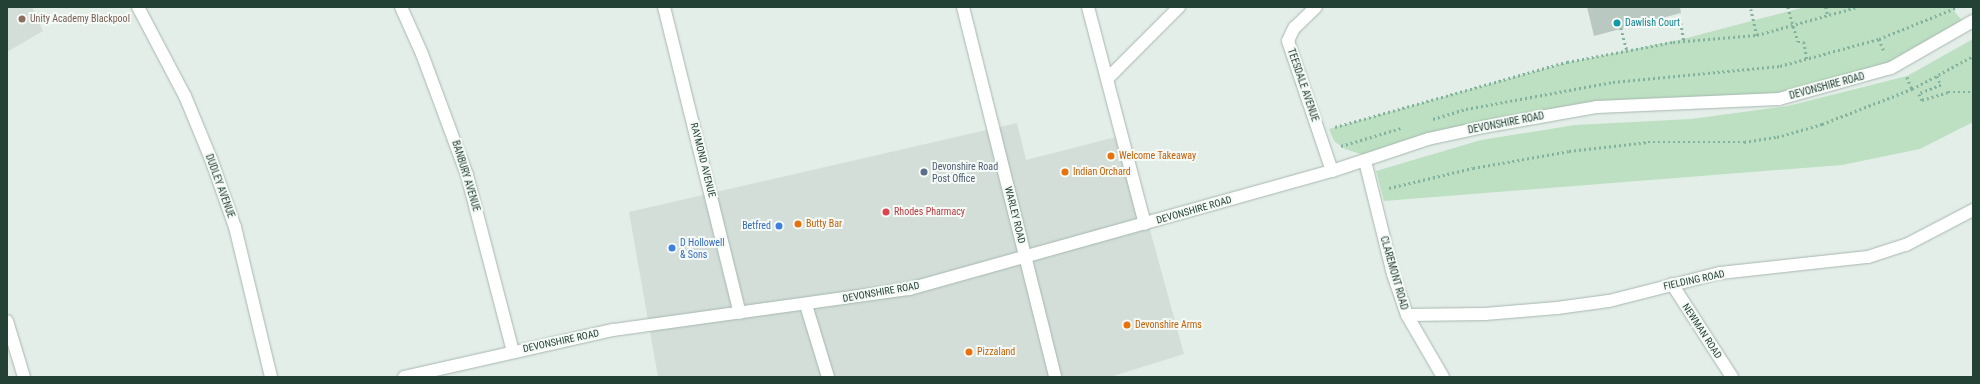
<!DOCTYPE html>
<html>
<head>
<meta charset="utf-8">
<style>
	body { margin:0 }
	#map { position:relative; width:1980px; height:384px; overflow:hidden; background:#e4eee8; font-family:"Roboto Condensed",sans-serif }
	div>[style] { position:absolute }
	.built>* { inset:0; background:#d2ded7 }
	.green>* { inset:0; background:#bde0c2 }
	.building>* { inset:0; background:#b9c9c1 }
	.path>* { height:2.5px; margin-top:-1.25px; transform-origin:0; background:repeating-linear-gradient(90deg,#83b39e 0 2px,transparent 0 5px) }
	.roads { filter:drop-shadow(0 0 1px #a6b7af) drop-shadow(0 0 1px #a6b7af) }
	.lane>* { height:12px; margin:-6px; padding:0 6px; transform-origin:6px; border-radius:6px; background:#fff }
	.street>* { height:12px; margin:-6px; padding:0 6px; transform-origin:6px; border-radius:6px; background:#fff }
	.secondary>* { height:12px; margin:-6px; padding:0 6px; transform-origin:6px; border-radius:6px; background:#fff }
	.dots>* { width:11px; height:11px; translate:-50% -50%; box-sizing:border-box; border:2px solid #f5faf7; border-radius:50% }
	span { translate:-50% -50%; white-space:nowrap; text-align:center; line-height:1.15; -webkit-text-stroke:4px #f5faf7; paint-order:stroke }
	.education-label { font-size:10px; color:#785e54 }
	.left { translate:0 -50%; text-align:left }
	.culture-label { font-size:10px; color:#0d838f }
	.street-label { font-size:10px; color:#234135 }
	.food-label { font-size:10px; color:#c56008 }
	.service-label { font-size:10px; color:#4e5e75 }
	.health-label { font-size:10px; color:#be3a42 }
	.shop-label { font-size:10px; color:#366cbe }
	.right { translate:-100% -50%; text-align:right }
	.frame { position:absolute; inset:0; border:8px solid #234135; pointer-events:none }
</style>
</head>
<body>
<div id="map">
	<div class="built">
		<i style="clip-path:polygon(7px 7px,32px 7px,43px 31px,7px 52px)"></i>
		<i style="clip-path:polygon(1017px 123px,1026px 160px,1124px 135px,1184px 354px,1110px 377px,658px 377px,629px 212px)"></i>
	</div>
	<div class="green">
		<i style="clip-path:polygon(1805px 7px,1958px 7px,1953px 10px,1966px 25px,1891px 68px,1779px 99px,1565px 112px,1373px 158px,1345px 149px,1334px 141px,1329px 129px,1561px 64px,1683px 39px)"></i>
		<i style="clip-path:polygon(1973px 39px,1973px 122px,1920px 149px,1842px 165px,1384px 201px,1376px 171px,1481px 140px,1575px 125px,1691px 119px,1788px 106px,1907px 76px)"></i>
	</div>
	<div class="building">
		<i style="clip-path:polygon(1587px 7px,1680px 7px,1681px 13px,1594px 36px)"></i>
	</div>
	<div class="path">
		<i style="left:1788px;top:7px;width:36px;rotate:74deg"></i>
		<i style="left:1798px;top:42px;width:6px"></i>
		<i style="left:1804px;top:42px;width:17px;rotate:80deg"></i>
		<i style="left:1826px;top:7px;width:9px;rotate:77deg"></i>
		<i style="left:1751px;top:9px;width:27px;rotate:77deg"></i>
		<i style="left:1680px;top:18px;width:23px;rotate:80deg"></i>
		<i style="left:1621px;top:28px;width:23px;rotate:75deg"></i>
		<i style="left:1879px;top:39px;width:15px;rotate:67deg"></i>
		<i style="left:1937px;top:76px;width:10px;rotate:66deg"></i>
		<i style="left:1941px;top:85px;width:24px;rotate:158deg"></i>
		<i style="left:1919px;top:94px;width:7px;rotate:63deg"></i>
		<i style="left:1922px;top:100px;width:27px;rotate:-17deg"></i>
		<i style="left:1948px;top:92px;width:25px"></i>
		<i style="left:1907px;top:77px;width:13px;rotate:67deg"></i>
		<i style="left:1433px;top:119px;width:34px;rotate:-17deg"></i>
		<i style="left:1466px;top:109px;width:149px;rotate:-10.4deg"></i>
		<i style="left:1613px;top:82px;width:168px;rotate:-5.5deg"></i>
		<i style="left:1780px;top:66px;width:103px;rotate:-15.3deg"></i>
		<i style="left:1879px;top:39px;width:85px;rotate:-22.1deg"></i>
		<i style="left:1335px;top:127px;width:241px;rotate:-15.7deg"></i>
		<i style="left:1567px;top:62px;width:108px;rotate:-10.7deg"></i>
		<i style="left:1673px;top:42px;width:84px;rotate:-4.8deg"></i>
		<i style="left:1757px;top:35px;width:104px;rotate:-15.6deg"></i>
		<i style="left:1341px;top:146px;width:63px;rotate:-16.7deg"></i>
		<i style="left:1389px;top:188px;width:86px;rotate:-13.4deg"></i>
		<i style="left:1473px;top:168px;width:97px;rotate:-10deg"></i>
		<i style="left:1569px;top:151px;width:80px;rotate:-6.5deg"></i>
		<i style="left:1648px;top:142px;width:96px"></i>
		<i style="left:1744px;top:142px;width:33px;rotate:-9deg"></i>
		<i style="left:1777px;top:137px;width:47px;rotate:-16.1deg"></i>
		<i style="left:1822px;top:124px;width:97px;rotate:-21.3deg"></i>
		<i style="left:1912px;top:89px;width:69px;rotate:-28.4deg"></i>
	</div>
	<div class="roads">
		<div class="lane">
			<i style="left:1088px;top:7px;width:224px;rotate:75.3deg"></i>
			<i style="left:1107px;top:79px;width:102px;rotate:-45deg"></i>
		</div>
		<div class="street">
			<i style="left:138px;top:7px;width:101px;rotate:62.2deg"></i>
			<i style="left:185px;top:96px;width:68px;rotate:67.6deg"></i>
			<i style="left:211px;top:159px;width:72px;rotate:70.6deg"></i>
			<i style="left:235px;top:227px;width:154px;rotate:76.5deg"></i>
			<i style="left:401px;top:7px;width:51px;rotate:65.9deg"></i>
			<i style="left:422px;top:54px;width:129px;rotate:69.6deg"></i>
			<i style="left:467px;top:175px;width:182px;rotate:75.4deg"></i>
			<i style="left:664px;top:7px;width:315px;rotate:76.1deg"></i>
			<i style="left:963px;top:7px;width:381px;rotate:76deg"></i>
			<i style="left:1316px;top:7px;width:30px;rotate:136deg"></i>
			<i style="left:1294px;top:28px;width:14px;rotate:115deg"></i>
			<i style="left:1288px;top:41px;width:137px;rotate:71.3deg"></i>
			<i style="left:1365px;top:161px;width:116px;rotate:76.1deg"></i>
			<i style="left:1393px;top:274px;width:43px;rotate:71.1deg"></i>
			<i style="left:1407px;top:315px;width:72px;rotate:59.9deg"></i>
			<i style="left:1672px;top:284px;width:111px;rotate:57.2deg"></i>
			<i style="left:806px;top:305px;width:75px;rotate:73deg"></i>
			<i style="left:1407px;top:315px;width:78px;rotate:-0.7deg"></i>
			<i style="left:1485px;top:314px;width:72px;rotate:-4.8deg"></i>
			<i style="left:1557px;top:308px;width:52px;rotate:-7.7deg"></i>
			<i style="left:1609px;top:301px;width:114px;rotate:-14.2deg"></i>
			<i style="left:1720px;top:273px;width:149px;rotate:-6.2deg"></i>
			<i style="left:1868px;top:257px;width:40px;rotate:-18deg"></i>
			<i style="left:1906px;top:245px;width:76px;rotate:-27.6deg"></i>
			<i style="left:7px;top:321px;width:59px;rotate:73.1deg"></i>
		</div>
		<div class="secondary">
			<i style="left:404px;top:377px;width:214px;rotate:-12.7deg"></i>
			<i style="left:613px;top:330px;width:299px;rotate:-7.9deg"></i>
			<i style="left:909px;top:289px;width:439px;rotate:-15.6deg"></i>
			<i style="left:1332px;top:171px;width:101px;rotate:-18.4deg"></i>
			<i style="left:1428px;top:139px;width:56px;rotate:-12.3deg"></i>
			<i style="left:1483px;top:127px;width:116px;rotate:-10deg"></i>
			<i style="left:1597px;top:107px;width:182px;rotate:-2.5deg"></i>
			<i style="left:1779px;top:99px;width:116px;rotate:-15.5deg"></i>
			<i style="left:1891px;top:68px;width:95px;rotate:-29.8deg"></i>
		</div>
	</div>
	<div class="dots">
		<i style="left:22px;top:19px;background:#8d6e63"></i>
		<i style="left:1617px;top:23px;background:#0f9aa8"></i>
		<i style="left:1111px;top:156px;background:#e8710a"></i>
		<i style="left:924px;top:172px;background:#5c6f8a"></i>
		<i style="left:1065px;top:172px;background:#e8710a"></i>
		<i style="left:886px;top:212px;background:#e0444e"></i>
		<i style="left:798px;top:224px;background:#e8710a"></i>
		<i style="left:779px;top:226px;background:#3f7fe0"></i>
		<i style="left:672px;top:248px;background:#3f7fe0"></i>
		<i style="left:1127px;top:325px;background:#e8710a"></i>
		<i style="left:969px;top:352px;background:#e8710a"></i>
	</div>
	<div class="education-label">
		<span class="left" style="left:30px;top:19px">Unity Academy Blackpool</span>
	</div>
	<div class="culture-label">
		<span class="left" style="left:1625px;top:23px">Dawlish Court</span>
	</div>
	<div class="street-label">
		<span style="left:1303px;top:85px;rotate:71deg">TEESDALE AVENUE</span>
		<span style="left:1827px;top:86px;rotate:-15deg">DEVONSHIRE ROAD</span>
		<span style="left:1506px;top:123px;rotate:-11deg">DEVONSHIRE ROAD</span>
		<span style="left:703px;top:160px;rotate:76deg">RAYMOND AVENUE</span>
		<span style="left:466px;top:176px;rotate:73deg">BANBURY AVENUE</span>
		<span style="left:220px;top:186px;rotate:70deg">DUDLEY AVENUE</span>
		<span style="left:1194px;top:210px;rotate:-16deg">DEVONSHIRE ROAD</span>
		<span style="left:1015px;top:215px;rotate:76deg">WARLEY ROAD</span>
		<span style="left:1394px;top:273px;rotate:74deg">CLAREMONT ROAD</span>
		<span style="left:1694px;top:280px;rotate:-12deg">FIELDING ROAD</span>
		<span style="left:881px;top:292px;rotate:-10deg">DEVONSHIRE ROAD</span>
		<span style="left:1702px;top:331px;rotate:57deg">NEWMAN ROAD</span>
		<span style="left:561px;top:341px;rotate:-12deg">DEVONSHIRE ROAD</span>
	</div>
	<div class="food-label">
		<span class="left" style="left:1119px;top:156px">Welcome Takeaway</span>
		<span class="left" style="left:1073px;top:172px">Indian Orchard</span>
		<span class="left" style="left:806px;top:224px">Butty Bar</span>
		<span class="left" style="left:1135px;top:325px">Devonshire Arms</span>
		<span class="left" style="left:977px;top:352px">Pizzaland</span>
	</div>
	<div class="service-label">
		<span class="left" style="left:932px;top:172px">Devonshire Road<br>Post Office</span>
	</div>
	<div class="health-label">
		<span class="left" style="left:894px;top:212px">Rhodes Pharmacy</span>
	</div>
	<div class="shop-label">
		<span class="right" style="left:771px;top:226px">Betfred</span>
		<span class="left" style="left:680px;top:248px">D Hollowell<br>&amp; Sons</span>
	</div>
	<div class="frame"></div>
</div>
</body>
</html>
